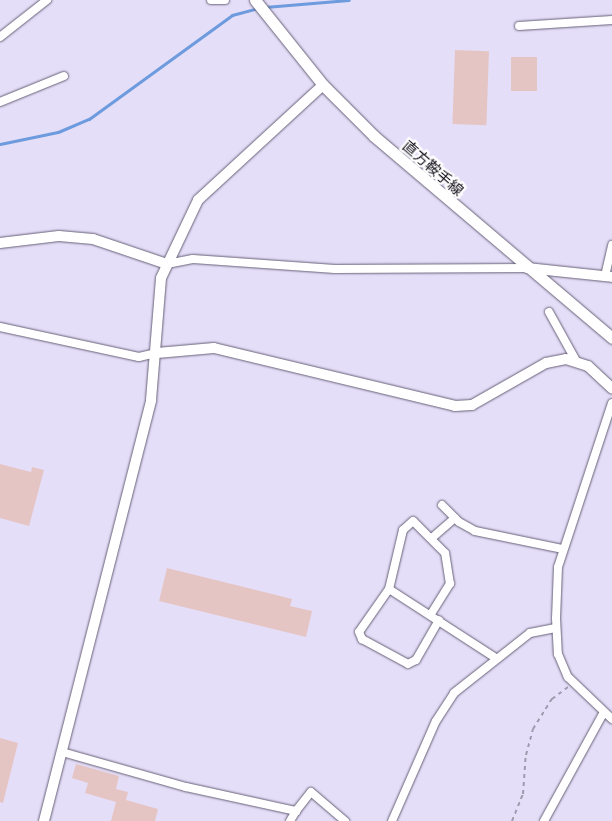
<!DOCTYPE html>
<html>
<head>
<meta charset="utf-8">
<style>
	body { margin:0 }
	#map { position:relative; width:612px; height:821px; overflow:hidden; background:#e5def8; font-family:Arial,"Noto Sans JP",sans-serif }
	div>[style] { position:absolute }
	.stream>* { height:3px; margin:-1.5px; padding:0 1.5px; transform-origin:1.5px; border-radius:1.5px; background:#6d9bde }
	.building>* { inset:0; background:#e5c5c4; transform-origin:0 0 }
	.path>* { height:2px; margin-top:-1px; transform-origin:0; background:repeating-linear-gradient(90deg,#a09aae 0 4px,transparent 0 8px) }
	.roads { filter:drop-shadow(0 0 1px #676077) drop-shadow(0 0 1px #676077) }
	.minor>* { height:8px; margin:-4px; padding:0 4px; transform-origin:4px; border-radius:4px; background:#fff }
	.tertiary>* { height:10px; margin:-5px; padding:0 5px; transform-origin:5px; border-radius:5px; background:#fff }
	.secondary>* { height:11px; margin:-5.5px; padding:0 5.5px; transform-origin:5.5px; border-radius:5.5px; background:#fff }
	span { translate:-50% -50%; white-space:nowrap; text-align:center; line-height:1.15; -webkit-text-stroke:4.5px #fff; paint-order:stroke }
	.street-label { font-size:15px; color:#14111a }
</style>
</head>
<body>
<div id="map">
	<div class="stream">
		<i style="left:265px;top:7px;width:84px;rotate:-4.8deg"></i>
		<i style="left:0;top:144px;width:59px;rotate:-11.7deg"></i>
		<i style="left:58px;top:132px;width:34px;rotate:-23deg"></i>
		<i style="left:89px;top:119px;width:177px;rotate:-36deg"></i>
		<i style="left:232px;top:15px;width:27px;rotate:-15deg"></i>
	</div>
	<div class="building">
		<i style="left:455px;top:50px;width:34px;height:74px;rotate:2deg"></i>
		<i style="left:511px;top:57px;width:26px;height:34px"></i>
		<i style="clip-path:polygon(0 464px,31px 472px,32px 467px,44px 470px,29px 526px,0 518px)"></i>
		<i style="clip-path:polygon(167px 568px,292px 599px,290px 606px,312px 611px,306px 637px,159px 601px)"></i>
		<i style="clip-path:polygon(0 738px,18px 743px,3px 803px,0 802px)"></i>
		<i style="clip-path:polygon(76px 764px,119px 776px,116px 789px,128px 792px,126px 800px,158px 809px,155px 821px,111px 821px,116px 802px,85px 793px,88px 783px,72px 778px)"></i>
	</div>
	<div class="path">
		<i style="left:512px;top:821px;width:29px;rotate:-68deg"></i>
		<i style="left:523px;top:794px;width:39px;rotate:-86deg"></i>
		<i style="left:526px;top:755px;width:27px;rotate:-75deg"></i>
		<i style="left:533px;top:729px;width:36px;rotate:-58deg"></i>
		<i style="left:552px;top:699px;width:20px;rotate:-37deg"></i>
	</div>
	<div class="roads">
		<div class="minor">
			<i style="left:211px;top:0;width:14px"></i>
			<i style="left:519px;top:26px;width:93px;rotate:-3.7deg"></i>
			<i style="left:0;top:37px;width:60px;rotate:-38.2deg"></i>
			<i style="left:0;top:102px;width:69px;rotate:-22.1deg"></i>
			<i style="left:167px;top:264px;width:26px;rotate:-11deg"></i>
			<i style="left:193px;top:259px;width:142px;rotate:4deg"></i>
			<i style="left:335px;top:269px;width:192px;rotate:-0.3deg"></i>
			<i style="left:605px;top:276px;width:32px;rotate:-77deg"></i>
			<i style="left:549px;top:312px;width:54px;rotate:61deg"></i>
			<i style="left:0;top:327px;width:142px;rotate:12.2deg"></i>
			<i style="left:139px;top:357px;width:18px;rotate:-13deg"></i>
			<i style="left:612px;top:403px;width:173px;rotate:108.2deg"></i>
			<i style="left:558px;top:567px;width:51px;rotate:92.2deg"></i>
			<i style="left:556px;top:618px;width:36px;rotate:87deg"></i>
			<i style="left:558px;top:654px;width:25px;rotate:67deg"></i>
			<i style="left:568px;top:677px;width:61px;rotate:43.7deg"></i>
			<i style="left:442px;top:505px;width:24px;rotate:45deg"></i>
			<i style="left:459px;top:522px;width:18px;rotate:29deg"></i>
			<i style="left:475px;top:531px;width:90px;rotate:11.6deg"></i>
			<i style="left:433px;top:537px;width:29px;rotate:-41deg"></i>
			<i style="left:389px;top:589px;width:125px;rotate:32.9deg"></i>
			<i style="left:431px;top:614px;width:36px;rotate:-58deg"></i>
			<i style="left:450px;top:584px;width:31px;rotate:-99deg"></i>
			<i style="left:445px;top:553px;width:45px;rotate:-135deg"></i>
			<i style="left:413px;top:521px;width:13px;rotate:138deg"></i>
			<i style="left:403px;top:530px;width:61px;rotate:103.3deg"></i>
			<i style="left:389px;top:589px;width:52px;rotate:124.9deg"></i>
			<i style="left:359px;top:632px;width:8px;rotate:67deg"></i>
			<i style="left:362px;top:639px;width:52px;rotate:28.5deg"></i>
			<i style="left:408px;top:664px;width:9px;rotate:-27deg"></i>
			<i style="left:416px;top:660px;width:46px;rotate:-60.1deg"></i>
			<i style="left:62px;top:752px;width:129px;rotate:15.8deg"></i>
			<i style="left:186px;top:787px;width:113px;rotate:12.3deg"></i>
			<i style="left:296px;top:811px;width:24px;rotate:-52deg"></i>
			<i style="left:311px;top:792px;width:45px;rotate:40.5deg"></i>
			<i style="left:290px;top:821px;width:12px;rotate:-59deg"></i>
			<i style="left:392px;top:821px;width:109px;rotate:-66.3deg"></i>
			<i style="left:436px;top:721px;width:33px;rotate:-57deg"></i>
			<i style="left:454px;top:693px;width:97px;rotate:-38.3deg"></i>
			<i style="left:530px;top:633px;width:26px;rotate:-11deg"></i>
			<i style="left:544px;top:821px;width:124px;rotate:-61.2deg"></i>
		</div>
		<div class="tertiary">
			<i style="left:0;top:243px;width:59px;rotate:-6.8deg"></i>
			<i style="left:59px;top:236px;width:34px;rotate:5deg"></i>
			<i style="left:93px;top:239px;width:78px;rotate:18.7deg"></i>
			<i style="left:527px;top:268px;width:85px;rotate:6deg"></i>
			<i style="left:157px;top:353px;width:57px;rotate:-5deg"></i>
			<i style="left:214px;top:348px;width:248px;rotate:13.5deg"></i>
			<i style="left:455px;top:406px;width:17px;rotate:-3deg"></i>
			<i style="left:472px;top:405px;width:85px;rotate:-29.6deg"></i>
			<i style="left:546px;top:363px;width:20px;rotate:-11deg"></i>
			<i style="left:566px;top:359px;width:23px;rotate:18deg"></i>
			<i style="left:588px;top:366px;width:33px;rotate:43deg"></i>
			<i style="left:44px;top:821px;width:434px;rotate:-75.7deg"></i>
			<i style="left:151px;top:400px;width:122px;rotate:-85.3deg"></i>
			<i style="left:161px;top:278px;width:86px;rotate:-64.6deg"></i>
			<i style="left:198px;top:200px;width:170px;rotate:-42.6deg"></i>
		</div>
		<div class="secondary">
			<i style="left:255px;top:0;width:109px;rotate:51.3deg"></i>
			<i style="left:323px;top:85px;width:72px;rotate:45deg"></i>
			<i style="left:374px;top:136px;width:312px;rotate:40.3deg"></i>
		</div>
	</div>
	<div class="street-label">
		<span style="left:433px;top:168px;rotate:41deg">直方鞍手線</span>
	</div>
</div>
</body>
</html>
